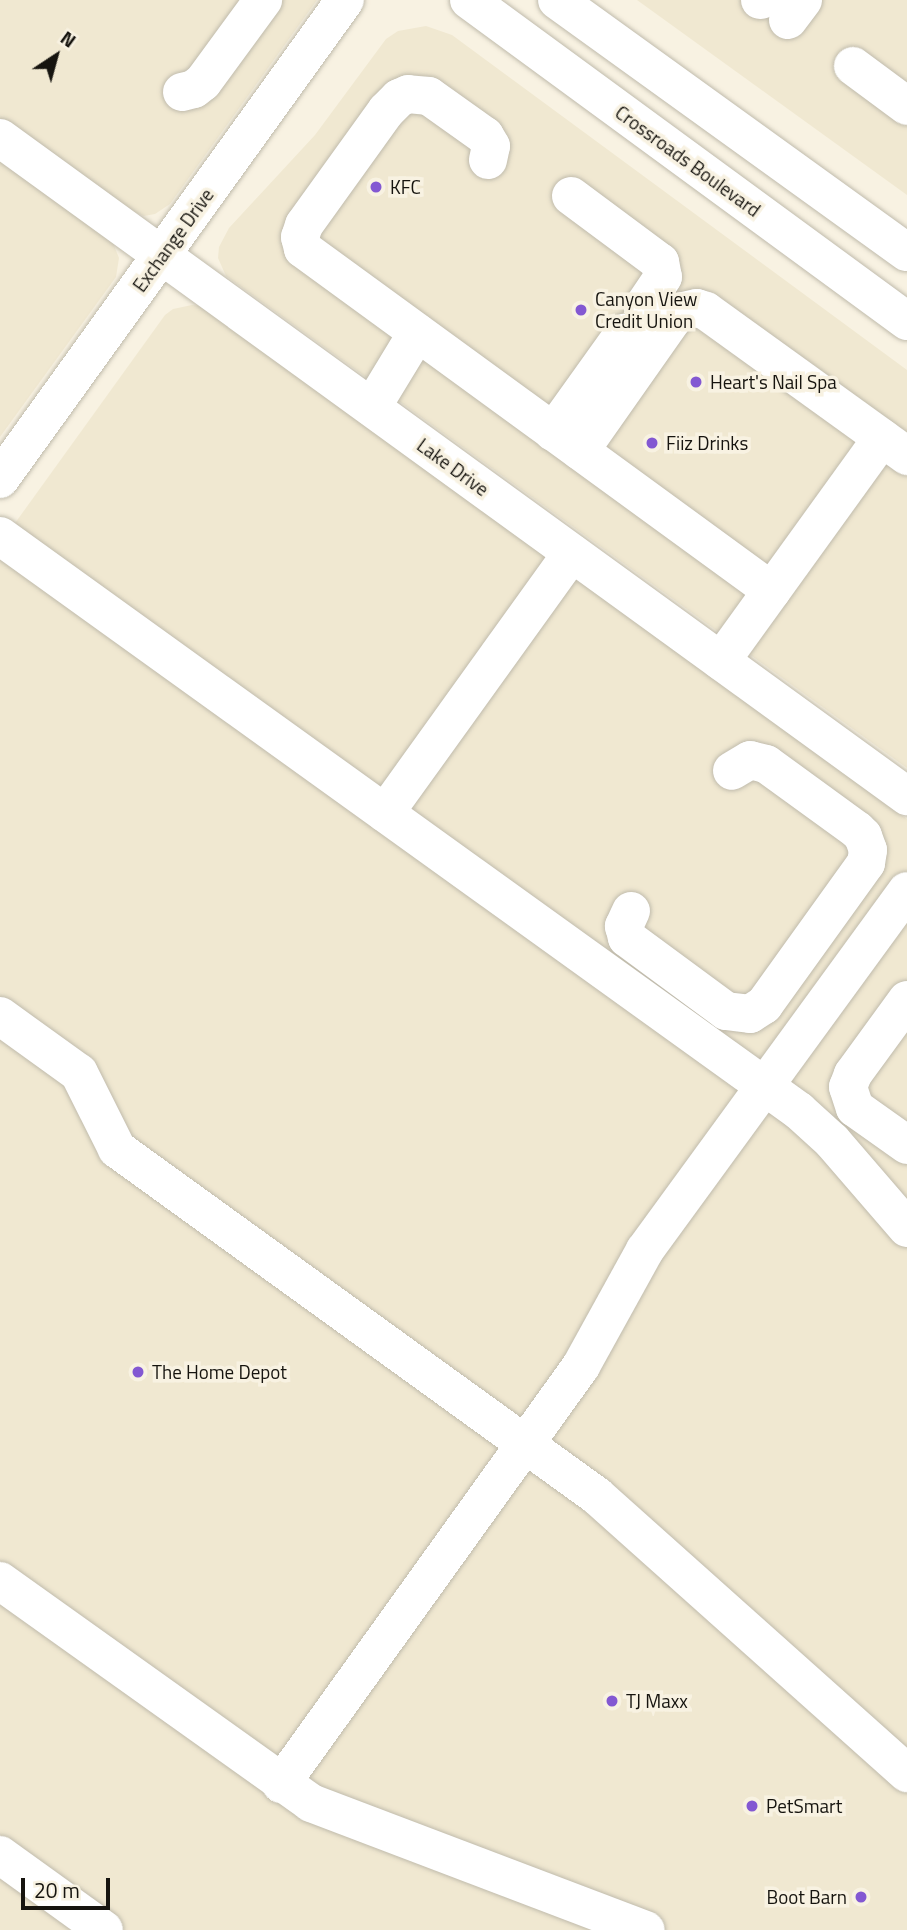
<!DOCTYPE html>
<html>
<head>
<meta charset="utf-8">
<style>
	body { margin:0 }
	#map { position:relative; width:907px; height:1930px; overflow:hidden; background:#f8f2e2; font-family:"Titillium Web",sans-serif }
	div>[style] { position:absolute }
	.built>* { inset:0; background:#f0e8d1 }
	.roads { filter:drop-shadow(0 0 2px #c0bbac) drop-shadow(0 0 2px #c0bbac) }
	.minor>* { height:38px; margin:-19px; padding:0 19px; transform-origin:19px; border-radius:19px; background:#fff }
	.major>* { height:38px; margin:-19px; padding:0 19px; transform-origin:19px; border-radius:19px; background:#fff }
	.dots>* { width:19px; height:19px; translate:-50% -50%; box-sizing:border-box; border:4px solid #f8f2e2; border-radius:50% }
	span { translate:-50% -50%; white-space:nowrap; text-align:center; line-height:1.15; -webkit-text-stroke:7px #f8f2e2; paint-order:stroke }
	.street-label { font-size:19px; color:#16140f }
	.poi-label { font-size:19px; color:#16140f }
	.left { translate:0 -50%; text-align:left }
	.right { translate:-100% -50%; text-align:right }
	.north { position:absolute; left:21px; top:21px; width:70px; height:70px; -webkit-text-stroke:5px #f8f2e2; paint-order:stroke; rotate:36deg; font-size:19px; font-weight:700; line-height:28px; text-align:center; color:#16140f }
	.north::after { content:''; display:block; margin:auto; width:24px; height:32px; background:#16140f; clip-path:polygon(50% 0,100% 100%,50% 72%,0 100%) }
	.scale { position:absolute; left:21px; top:1878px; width:89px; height:32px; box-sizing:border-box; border:4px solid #16140f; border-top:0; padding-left:9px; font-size:21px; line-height:24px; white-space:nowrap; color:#16140f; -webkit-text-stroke:5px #f8f2e2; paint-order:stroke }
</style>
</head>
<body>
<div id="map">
	<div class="built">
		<i style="clip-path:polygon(0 0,317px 0,170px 204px,155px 214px,144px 216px,123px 207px,0 118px)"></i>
		<i style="clip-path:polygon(637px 0,907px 0,907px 195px)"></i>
		<i style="clip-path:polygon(426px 26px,452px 35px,907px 370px,907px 768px,226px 276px,218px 258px,219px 247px,229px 228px,315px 135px,386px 39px,398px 31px)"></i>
		<i style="clip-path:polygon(0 160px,113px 243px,119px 258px,116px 277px,0 437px)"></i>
		<i style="clip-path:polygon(192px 305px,202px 306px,907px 819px,907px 1930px,0 1930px,0 544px,165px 315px,173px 309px)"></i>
	</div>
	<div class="roads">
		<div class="minor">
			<i style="left:760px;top:0;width:1px"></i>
			<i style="left:788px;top:20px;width:25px;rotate:-53deg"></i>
			<i style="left:853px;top:66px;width:67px;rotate:36.5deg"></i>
			<i style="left:182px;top:92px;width:12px;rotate:-14deg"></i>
			<i style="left:194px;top:89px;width:11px;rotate:-38deg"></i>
			<i style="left:203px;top:82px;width:102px;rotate:-53.8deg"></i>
			<i style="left:0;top:138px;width:1121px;rotate:35.96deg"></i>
			<i style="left:488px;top:160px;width:14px;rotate:-78deg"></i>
			<i style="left:491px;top:146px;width:12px;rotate:-121deg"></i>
			<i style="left:485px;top:136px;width:69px;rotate:-144.5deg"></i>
			<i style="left:429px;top:96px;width:21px;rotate:-175deg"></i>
			<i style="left:408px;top:94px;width:10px;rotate:156deg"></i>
			<i style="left:399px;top:98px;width:18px;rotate:135deg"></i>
			<i style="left:386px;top:111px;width:140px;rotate:125.7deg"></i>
			<i style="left:304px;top:225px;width:13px;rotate:108deg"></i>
			<i style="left:300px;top:237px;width:12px;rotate:76deg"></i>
			<i style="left:303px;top:249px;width:580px;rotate:36.1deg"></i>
			<i style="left:571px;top:196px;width:111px;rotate:36.6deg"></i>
			<i style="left:660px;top:262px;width:15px;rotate:79deg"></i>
			<i style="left:663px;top:277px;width:36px;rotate:124deg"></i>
			<i style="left:372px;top:407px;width:87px;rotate:-58.7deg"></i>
			<i style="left:553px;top:432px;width:122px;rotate:-54.4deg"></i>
			<i style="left:580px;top:451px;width:160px;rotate:-54.9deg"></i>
			<i style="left:672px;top:320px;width:11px;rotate:-49deg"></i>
			<i style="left:679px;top:312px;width:18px;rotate:-13deg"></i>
			<i style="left:697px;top:308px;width:9px;rotate:18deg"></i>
			<i style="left:706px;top:311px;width:248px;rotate:35.8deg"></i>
			<i style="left:0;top:479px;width:590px;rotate:-54.24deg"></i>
			<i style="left:0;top:536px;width:984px;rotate:35.74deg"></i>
			<i style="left:799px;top:1111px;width:45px;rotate:42.3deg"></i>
			<i style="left:832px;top:1141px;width:115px;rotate:49.2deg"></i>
			<i style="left:721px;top:661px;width:275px;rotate:-54.2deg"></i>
			<i style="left:385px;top:813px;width:320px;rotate:-54.3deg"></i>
			<i style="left:631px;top:911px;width:17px;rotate:115deg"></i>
			<i style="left:624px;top:926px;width:12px;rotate:76deg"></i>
			<i style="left:627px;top:938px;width:123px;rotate:36.4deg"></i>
			<i style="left:726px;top:1011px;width:24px;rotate:7deg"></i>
			<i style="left:750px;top:1014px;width:17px;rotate:-33deg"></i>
			<i style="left:764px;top:1005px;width:175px;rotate:-54.3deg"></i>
			<i style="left:866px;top:863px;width:13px;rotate:-81deg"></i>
			<i style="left:868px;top:850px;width:15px;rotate:-110deg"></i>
			<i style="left:863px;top:836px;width:8px;rotate:-135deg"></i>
			<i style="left:857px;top:830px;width:112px;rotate:-144deg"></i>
			<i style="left:766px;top:764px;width:16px;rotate:-166deg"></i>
			<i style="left:750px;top:760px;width:21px;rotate:149deg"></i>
			<i style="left:907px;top:1000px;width:92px;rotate:126.1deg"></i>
			<i style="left:853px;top:1074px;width:14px;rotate:111deg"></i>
			<i style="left:848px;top:1087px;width:22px;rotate:72deg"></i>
			<i style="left:855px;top:1108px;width:64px;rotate:35.4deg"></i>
			<i style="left:0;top:1016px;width:97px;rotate:35.8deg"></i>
			<i style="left:79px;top:1073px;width:85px;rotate:63.4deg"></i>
			<i style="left:117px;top:1149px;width:592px;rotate:35.86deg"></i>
			<i style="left:597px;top:1496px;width:416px;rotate:41.8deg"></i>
			<i style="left:0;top:1581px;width:382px;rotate:35.5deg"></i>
			<i style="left:311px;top:1803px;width:358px;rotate:20.8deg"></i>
			<i style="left:281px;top:1784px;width:515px;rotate:-54.33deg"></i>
			<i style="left:581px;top:1366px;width:132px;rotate:-61.1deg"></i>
			<i style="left:645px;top:1250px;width:444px;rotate:-53.9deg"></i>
			<i style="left:0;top:1855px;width:128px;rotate:35.8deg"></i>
		</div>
		<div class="major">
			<i style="left:469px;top:0;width:543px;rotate:36.24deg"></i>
			<i style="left:557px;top:0;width:431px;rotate:35.8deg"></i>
		</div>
	</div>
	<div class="dots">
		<i style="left:376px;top:187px;background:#8358d2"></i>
		<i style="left:581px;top:310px;background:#8358d2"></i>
		<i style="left:696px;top:382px;background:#8358d2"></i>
		<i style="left:652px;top:443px;background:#8358d2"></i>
		<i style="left:138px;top:1372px;background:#8358d2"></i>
		<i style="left:612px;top:1701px;background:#8358d2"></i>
		<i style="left:752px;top:1806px;background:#8358d2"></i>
		<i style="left:861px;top:1897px;background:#8358d2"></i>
	</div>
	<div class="street-label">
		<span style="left:688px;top:161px;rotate:36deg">Crossroads Boulevard</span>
		<span style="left:173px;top:240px;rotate:-54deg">Exchange Drive</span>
		<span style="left:453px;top:467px;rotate:36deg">Lake Drive</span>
	</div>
	<div class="poi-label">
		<span class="left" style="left:390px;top:187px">KFC</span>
		<span class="left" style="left:595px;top:310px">Canyon View<br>Credit Union</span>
		<span class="left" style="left:710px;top:382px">Heart's Nail Spa</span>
		<span class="left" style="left:666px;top:443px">Fiiz Drinks</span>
		<span class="left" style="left:152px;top:1372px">The Home Depot</span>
		<span class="left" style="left:626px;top:1701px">TJ Maxx</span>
		<span class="left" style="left:766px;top:1806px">PetSmart</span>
		<span class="right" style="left:847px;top:1897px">Boot Barn</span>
	</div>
	<div class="north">N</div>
	<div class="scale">20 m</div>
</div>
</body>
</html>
